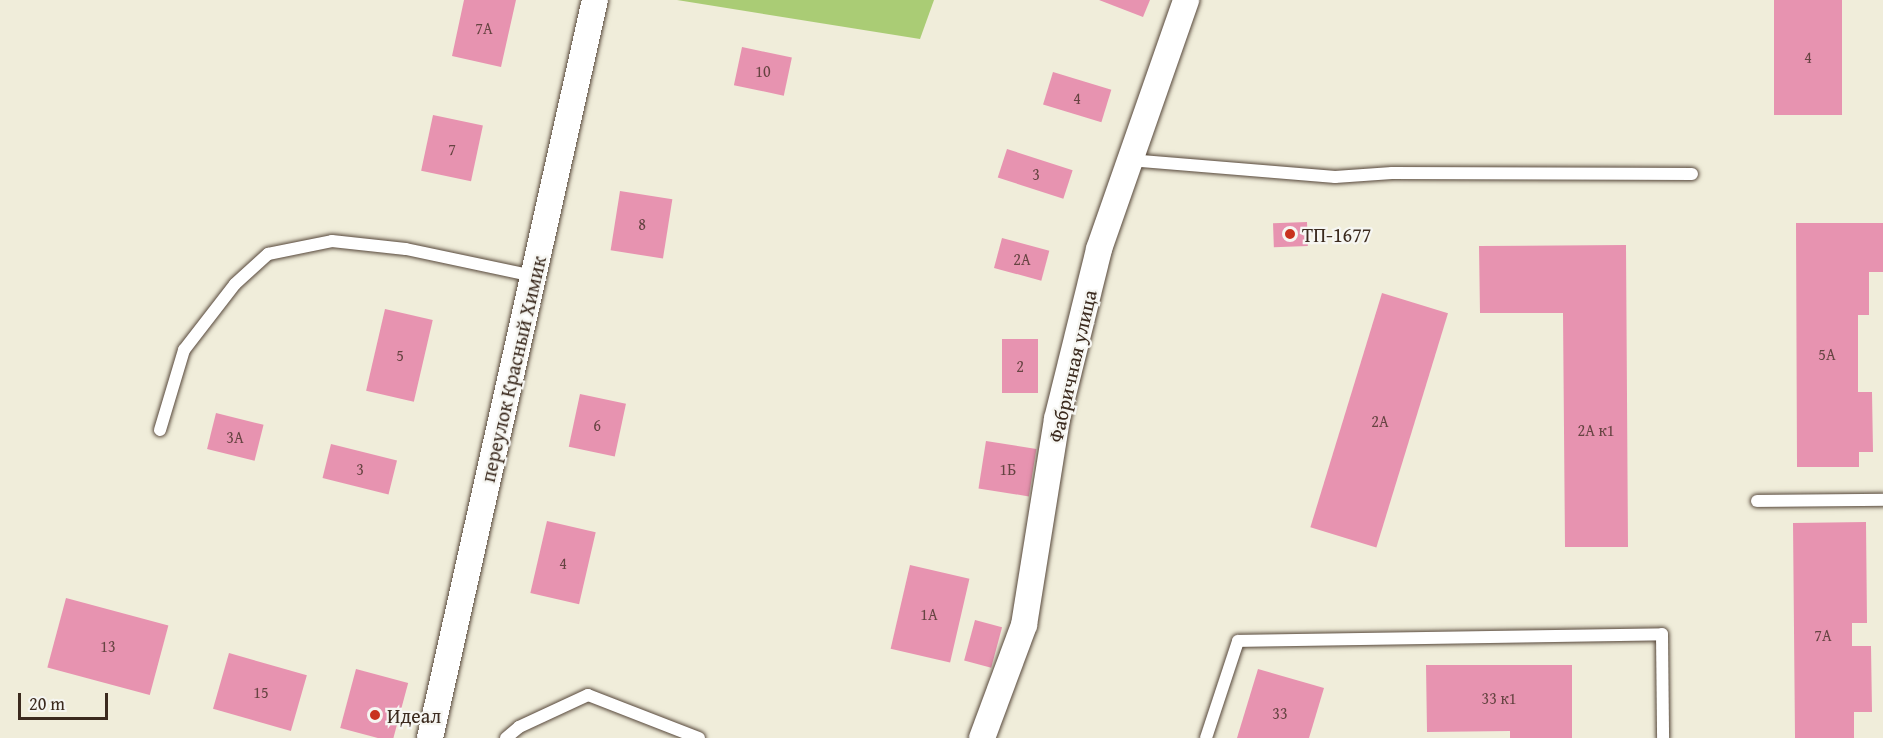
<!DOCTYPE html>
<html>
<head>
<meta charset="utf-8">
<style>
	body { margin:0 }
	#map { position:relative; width:1883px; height:738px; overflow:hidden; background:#f0edda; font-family:"Gentium Book Plus",serif }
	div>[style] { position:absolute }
	.green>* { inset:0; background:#aacc75 }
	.building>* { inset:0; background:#e793b0; transform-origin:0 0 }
	.roads { filter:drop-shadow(0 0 2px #56473a) drop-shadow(0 0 2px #56473a) }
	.service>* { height:12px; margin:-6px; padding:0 6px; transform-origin:6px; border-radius:6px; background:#fff }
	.minor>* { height:26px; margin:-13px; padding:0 13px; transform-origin:13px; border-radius:13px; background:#fff }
	.dots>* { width:16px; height:16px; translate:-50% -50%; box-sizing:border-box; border:3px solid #f6f6f2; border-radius:50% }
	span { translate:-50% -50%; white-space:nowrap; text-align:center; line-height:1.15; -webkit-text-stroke:4.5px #f6f6f2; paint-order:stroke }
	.number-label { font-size:16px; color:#664442 }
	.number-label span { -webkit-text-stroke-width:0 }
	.poi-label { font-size:20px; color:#3b2a1e }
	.left { translate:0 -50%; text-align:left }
	.street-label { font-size:20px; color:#3b2a1e }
	.scale { position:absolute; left:18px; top:693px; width:90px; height:27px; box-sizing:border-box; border:3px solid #3b2a1e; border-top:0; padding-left:8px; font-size:18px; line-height:21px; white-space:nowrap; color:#3b2a1e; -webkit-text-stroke:4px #f6f6f2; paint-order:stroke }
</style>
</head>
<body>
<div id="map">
	<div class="green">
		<i style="clip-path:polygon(677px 0,934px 0,920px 39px)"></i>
	</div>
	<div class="building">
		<i style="clip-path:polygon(464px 0,516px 0,501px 67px,452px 56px)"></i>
		<i style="clip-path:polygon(1099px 0,1150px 0,1143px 17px)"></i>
		<i style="left:1774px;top:0;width:68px;height:115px"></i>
		<i style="left:742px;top:47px;width:51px;height:39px;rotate:12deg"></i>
		<i style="left:1053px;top:72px;width:61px;height:34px;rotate:17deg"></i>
		<i style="left:433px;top:115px;width:51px;height:57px;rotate:12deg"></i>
		<i style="left:1007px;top:149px;width:69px;height:30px;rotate:18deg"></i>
		<i style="left:620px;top:191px;width:53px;height:60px;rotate:9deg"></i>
		<i style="left:1307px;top:222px;width:24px;height:34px;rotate:88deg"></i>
		<i style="clip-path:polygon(1796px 223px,1883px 223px,1883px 272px,1869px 272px,1869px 315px,1858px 315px,1858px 392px,1872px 392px,1873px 452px,1859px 452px,1859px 467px,1797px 467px)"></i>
		<i style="left:1002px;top:238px;width:49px;height:31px;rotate:15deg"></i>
		<i style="clip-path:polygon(1626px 245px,1628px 547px,1565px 547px,1563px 313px,1480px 313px,1479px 246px)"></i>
		<i style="left:1382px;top:293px;width:69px;height:245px;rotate:17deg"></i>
		<i style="left:385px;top:309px;width:49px;height:84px;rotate:13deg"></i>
		<i style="left:1002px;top:339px;width:36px;height:54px"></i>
		<i style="left:580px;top:394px;width:47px;height:54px;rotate:12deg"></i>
		<i style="left:216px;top:413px;width:49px;height:37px;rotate:14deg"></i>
		<i style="left:986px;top:441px;width:51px;height:48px;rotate:9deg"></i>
		<i style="left:331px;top:444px;width:68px;height:35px;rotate:14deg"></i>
		<i style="left:547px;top:521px;width:50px;height:74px;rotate:13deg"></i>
		<i style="clip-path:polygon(1866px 522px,1867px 623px,1852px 623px,1852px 646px,1871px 646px,1872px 712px,1854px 712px,1854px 738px,1795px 738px,1793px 523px)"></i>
		<i style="left:910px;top:565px;width:61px;height:86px;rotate:13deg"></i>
		<i style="left:66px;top:598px;width:106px;height:72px;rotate:15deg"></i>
		<i style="left:975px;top:620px;width:28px;height:42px;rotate:15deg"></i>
		<i style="left:229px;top:653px;width:81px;height:58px;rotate:16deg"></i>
		<i style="clip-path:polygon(1426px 665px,1572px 665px,1572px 738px,1510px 738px,1510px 731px,1427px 732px)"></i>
		<i style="left:356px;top:669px;width:54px;height:61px;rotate:15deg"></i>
		<i style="clip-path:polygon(1258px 669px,1324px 688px,1309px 738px,1237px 738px)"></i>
	</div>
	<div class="roads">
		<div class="service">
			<i style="left:1129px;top:160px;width:207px;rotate:4.7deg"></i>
			<i style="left:1335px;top:177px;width:57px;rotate:-4deg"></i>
			<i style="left:1392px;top:173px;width:300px;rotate:0.2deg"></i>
			<i style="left:160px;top:430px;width:84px;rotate:-73.3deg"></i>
			<i style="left:184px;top:350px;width:83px;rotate:-52.3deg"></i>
			<i style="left:235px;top:284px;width:45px;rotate:-42.3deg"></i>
			<i style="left:268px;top:254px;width:65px;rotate:-11.5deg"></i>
			<i style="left:332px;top:241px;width:74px;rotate:6.2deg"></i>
			<i style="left:406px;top:249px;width:131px;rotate:11.9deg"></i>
			<i style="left:1757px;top:501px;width:126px;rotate:-0.5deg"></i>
			<i style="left:506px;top:738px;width:17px;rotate:-40deg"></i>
			<i style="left:519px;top:727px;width:76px;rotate:-24.9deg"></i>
			<i style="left:588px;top:695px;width:119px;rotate:21.2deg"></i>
			<i style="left:1206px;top:738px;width:102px;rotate:-71.7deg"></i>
			<i style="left:1238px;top:641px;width:424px;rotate:-0.9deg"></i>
			<i style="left:1662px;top:634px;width:104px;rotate:89.4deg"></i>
		</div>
		<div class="minor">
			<i style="left:430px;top:738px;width:756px;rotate:-77.4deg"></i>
			<i style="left:982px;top:738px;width:121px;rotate:-69.6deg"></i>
			<i style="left:1024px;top:625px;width:209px;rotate:-80.9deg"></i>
			<i style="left:1057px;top:419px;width:175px;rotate:-76.1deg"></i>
			<i style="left:1099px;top:249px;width:264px;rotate:-70.7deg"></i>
		</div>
	</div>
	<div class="dots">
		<i style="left:1290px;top:234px;background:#c8321e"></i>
		<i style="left:375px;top:715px;background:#c8321e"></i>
	</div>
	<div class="number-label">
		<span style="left:484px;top:28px">7А</span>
		<span style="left:1808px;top:57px">4</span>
		<span style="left:763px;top:71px">10</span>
		<span style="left:1077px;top:98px">4</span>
		<span style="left:452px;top:149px">7</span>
		<span style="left:1036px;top:174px">3</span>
		<span style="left:642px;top:224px">8</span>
		<span style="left:1022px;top:259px">2А</span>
		<span style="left:1827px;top:354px">5А</span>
		<span style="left:400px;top:355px">5</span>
		<span style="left:1020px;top:366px">2</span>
		<span style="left:1380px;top:421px">2А</span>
		<span style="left:597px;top:425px">6</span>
		<span style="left:1596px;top:430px">2А к1</span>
		<span style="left:235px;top:437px">3А</span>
		<span style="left:360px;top:469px">3</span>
		<span style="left:1008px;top:469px">1Б</span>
		<span style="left:563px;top:563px">4</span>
		<span style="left:929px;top:614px">1А</span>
		<span style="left:1823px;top:635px">7А</span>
		<span style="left:108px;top:646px">13</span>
		<span style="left:261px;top:692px">15</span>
		<span style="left:1499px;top:698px">33 к1</span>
		<span style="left:1280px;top:713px">33</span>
	</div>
	<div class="poi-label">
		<span class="left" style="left:1302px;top:234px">ТП-1677</span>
		<span class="left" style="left:387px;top:715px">Идеал</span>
	</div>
	<div class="street-label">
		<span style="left:1072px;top:366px;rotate:-77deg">Фабричная улица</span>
		<span style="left:513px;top:369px;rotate:-77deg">переулок Красный Химик</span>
	</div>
	<div class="scale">20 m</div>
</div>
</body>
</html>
